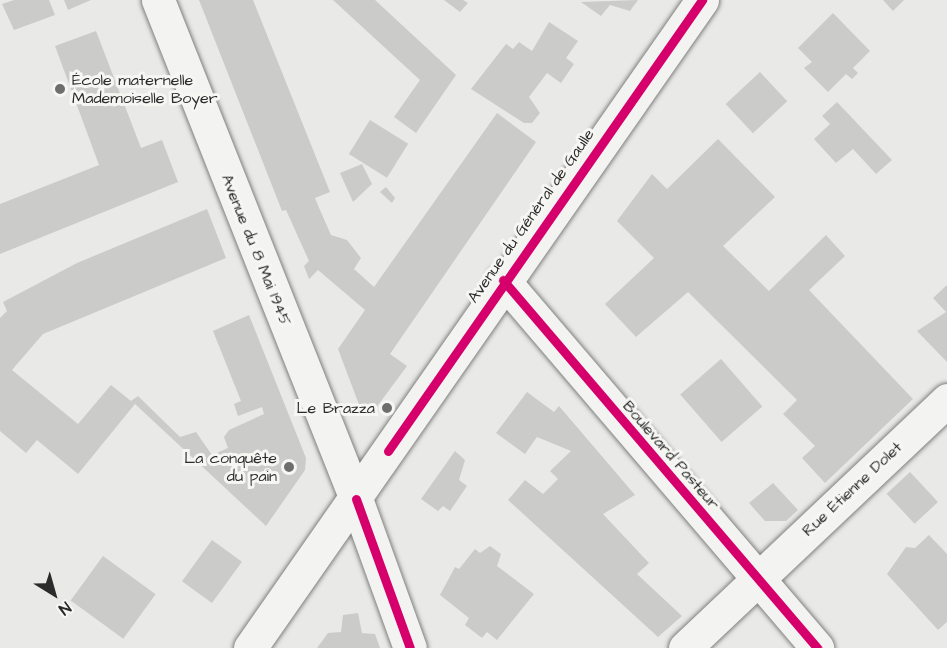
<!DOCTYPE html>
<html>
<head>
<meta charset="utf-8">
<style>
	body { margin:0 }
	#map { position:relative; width:947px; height:648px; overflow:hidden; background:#e9e9e7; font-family:"Architects Daughter",sans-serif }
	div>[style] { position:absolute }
	.building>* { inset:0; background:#cbcbca; transform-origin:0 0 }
	.roads { filter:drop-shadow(0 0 2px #808080) drop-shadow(0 0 2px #808080) }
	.minor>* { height:33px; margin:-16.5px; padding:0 16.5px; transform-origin:16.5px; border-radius:16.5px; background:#f3f3f1 }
	.secondary>* { height:33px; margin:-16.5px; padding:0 16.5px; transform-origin:16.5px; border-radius:16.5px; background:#f3f3f1 }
	.cycleway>* { height:9px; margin:-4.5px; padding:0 4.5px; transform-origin:4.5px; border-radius:4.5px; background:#d6006c }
	.dots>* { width:16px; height:16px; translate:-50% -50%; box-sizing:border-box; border:3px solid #f6f6f2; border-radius:50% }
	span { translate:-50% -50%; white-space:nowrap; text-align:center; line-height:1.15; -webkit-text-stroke:6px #f6f6f2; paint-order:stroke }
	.poi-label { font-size:16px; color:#2b2b2b }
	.left { translate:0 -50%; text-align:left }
	.right { translate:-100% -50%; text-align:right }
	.street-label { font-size:16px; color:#2b2b2b }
	.north { position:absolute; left:24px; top:564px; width:60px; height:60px; -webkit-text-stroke:4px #f6f6f2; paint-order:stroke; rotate:143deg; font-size:16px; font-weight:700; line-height:24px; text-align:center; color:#2b2b2b }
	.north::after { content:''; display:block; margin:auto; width:21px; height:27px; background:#2b2b2b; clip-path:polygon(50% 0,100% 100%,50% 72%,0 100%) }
</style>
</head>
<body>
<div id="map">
	<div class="building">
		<i style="clip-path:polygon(14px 0,49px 0,55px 15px,14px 30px,2px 4px)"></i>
		<i style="clip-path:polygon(64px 0,91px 0,68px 10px)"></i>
		<i style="clip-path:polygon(199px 0,253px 0,330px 192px,315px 198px,320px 210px,331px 235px,347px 240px,361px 258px,354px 269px,374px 287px,497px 113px,536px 142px,390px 354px,407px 366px,373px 412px,361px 410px,338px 349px,365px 310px,318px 270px,309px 279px,304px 266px,309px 261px,286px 210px,282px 211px)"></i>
		<i style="clip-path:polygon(333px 0,375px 0,456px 75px,416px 133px,394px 117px,420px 80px)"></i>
		<i style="clip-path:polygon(444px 0,463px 0,468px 3px,460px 12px)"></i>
		<i style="clip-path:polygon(638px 0,630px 11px,610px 5px,601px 16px,581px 2px)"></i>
		<i style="clip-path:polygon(883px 0,904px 0,893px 11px)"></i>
		<i style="clip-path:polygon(833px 13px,870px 51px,853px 68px,858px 73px,852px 79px,846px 74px,828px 92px,804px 68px,812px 62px,798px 48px)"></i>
		<i style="clip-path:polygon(549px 22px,578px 41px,566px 58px,574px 64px,561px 83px,547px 73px,529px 97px,540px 113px,532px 123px,524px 123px,471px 89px,506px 44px,513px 49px,519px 42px,532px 51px)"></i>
		<i style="clip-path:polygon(96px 31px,141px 148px,162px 140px,178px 182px,0 254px,0 204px,99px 165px,55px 46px)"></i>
		<i style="left:760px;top:72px;width:40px;height:47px;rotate:47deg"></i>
		<i style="clip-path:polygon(837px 102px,892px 160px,876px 174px,853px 149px,836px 163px,814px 139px,830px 124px,822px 116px)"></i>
		<i style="left:370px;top:120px;width:45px;height:40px;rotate:32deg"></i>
		<i style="clip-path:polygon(718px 139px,775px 197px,723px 246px,769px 291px,826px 235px,845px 256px,809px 290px,913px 399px,825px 483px,802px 458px,815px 446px,783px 414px,797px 400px,688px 292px,636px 337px,605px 304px,654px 258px,617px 221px,652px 174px,667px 189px)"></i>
		<i style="clip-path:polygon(362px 164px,372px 184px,353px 202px,340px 173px)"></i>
		<i style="clip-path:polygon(386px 187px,395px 198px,392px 203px,380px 192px)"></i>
		<i style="clip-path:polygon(207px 209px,226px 258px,43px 334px,12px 370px,78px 424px,111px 385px,131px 401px,138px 396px,180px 437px,196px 432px,212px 455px,228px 448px,224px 437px,229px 430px,264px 414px,262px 407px,238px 416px,234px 404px,241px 401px,213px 331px,249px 315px,306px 458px,305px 470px,266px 526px,135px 404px,78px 474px,37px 440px,26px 453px,0 431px,0 318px,7px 311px,3px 302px,77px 263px)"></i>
		<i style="clip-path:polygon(947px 285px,947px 362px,917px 331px,946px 312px,933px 298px)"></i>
		<i style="left:721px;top:359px;width:63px;height:54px;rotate:49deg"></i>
		<i style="clip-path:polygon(527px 392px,554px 412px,559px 406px,635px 495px,603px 514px,649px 563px,637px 574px,682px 616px,658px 637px,508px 500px,525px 480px,543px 494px,558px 479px,550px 471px,571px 451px,537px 437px,525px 454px,496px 433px)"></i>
		<i style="clip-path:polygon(455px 451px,465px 460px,459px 480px,467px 486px,450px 511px,443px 506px,438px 511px,421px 499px)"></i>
		<i style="left:910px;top:472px;width:41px;height:32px;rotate:47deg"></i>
		<i style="clip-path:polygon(773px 483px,798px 510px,786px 521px,765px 521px,749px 503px)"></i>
		<i style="clip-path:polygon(929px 535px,947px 554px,947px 622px,938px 630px,887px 574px,906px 547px,915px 548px)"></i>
		<i style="left:212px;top:540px;width:37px;height:51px;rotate:36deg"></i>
		<i style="clip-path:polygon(490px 546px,501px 554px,497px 566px,534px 594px,497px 640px,487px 632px,482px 638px,465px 625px,469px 618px,440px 595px,455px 567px,459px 569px,475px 549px,480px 553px)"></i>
		<i style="left:103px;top:556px;width:65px;height:55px;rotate:36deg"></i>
		<i style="clip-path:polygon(358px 613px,362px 633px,375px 634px,380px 648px,317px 648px,328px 633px,341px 632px,343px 615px)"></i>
	</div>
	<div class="roads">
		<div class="minor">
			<i style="left:503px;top:280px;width:484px;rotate:49.5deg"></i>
			<i style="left:356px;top:499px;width:158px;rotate:70.1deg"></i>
			<i style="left:685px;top:648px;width:361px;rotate:-43.4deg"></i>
		</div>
		<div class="secondary">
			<i style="left:158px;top:0;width:537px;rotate:68.36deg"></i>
			<i style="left:250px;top:648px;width:790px;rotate:-55.1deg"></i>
		</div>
	</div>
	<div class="cycleway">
		<i style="left:503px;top:280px;width:484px;rotate:49.5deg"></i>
		<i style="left:388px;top:451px;width:550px;rotate:-55.15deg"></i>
		<i style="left:356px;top:499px;width:158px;rotate:70.1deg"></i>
	</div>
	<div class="dots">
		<i style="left:60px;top:89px;background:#6e6e6d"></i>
		<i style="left:387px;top:408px;background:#6e6e6d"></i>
		<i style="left:289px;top:467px;background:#6e6e6d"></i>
	</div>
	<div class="poi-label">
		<span class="left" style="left:72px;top:89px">École maternelle<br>Mademoiselle Boyer</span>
		<span class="right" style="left:375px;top:408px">Le Brazza</span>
		<span class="right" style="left:277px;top:467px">La conquête<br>du pain</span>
	</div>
	<div class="street-label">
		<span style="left:531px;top:216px;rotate:-55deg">Avenue du Général de Gaulle</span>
		<span style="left:256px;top:250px;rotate:68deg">Avenue du 8 Mai 1945</span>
		<span style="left:671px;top:455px;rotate:49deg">Boulevard Pasteur</span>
		<span style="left:852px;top:489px;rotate:-43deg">Rue Étienne Dolet</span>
	</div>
	<div class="north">N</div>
</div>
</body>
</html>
